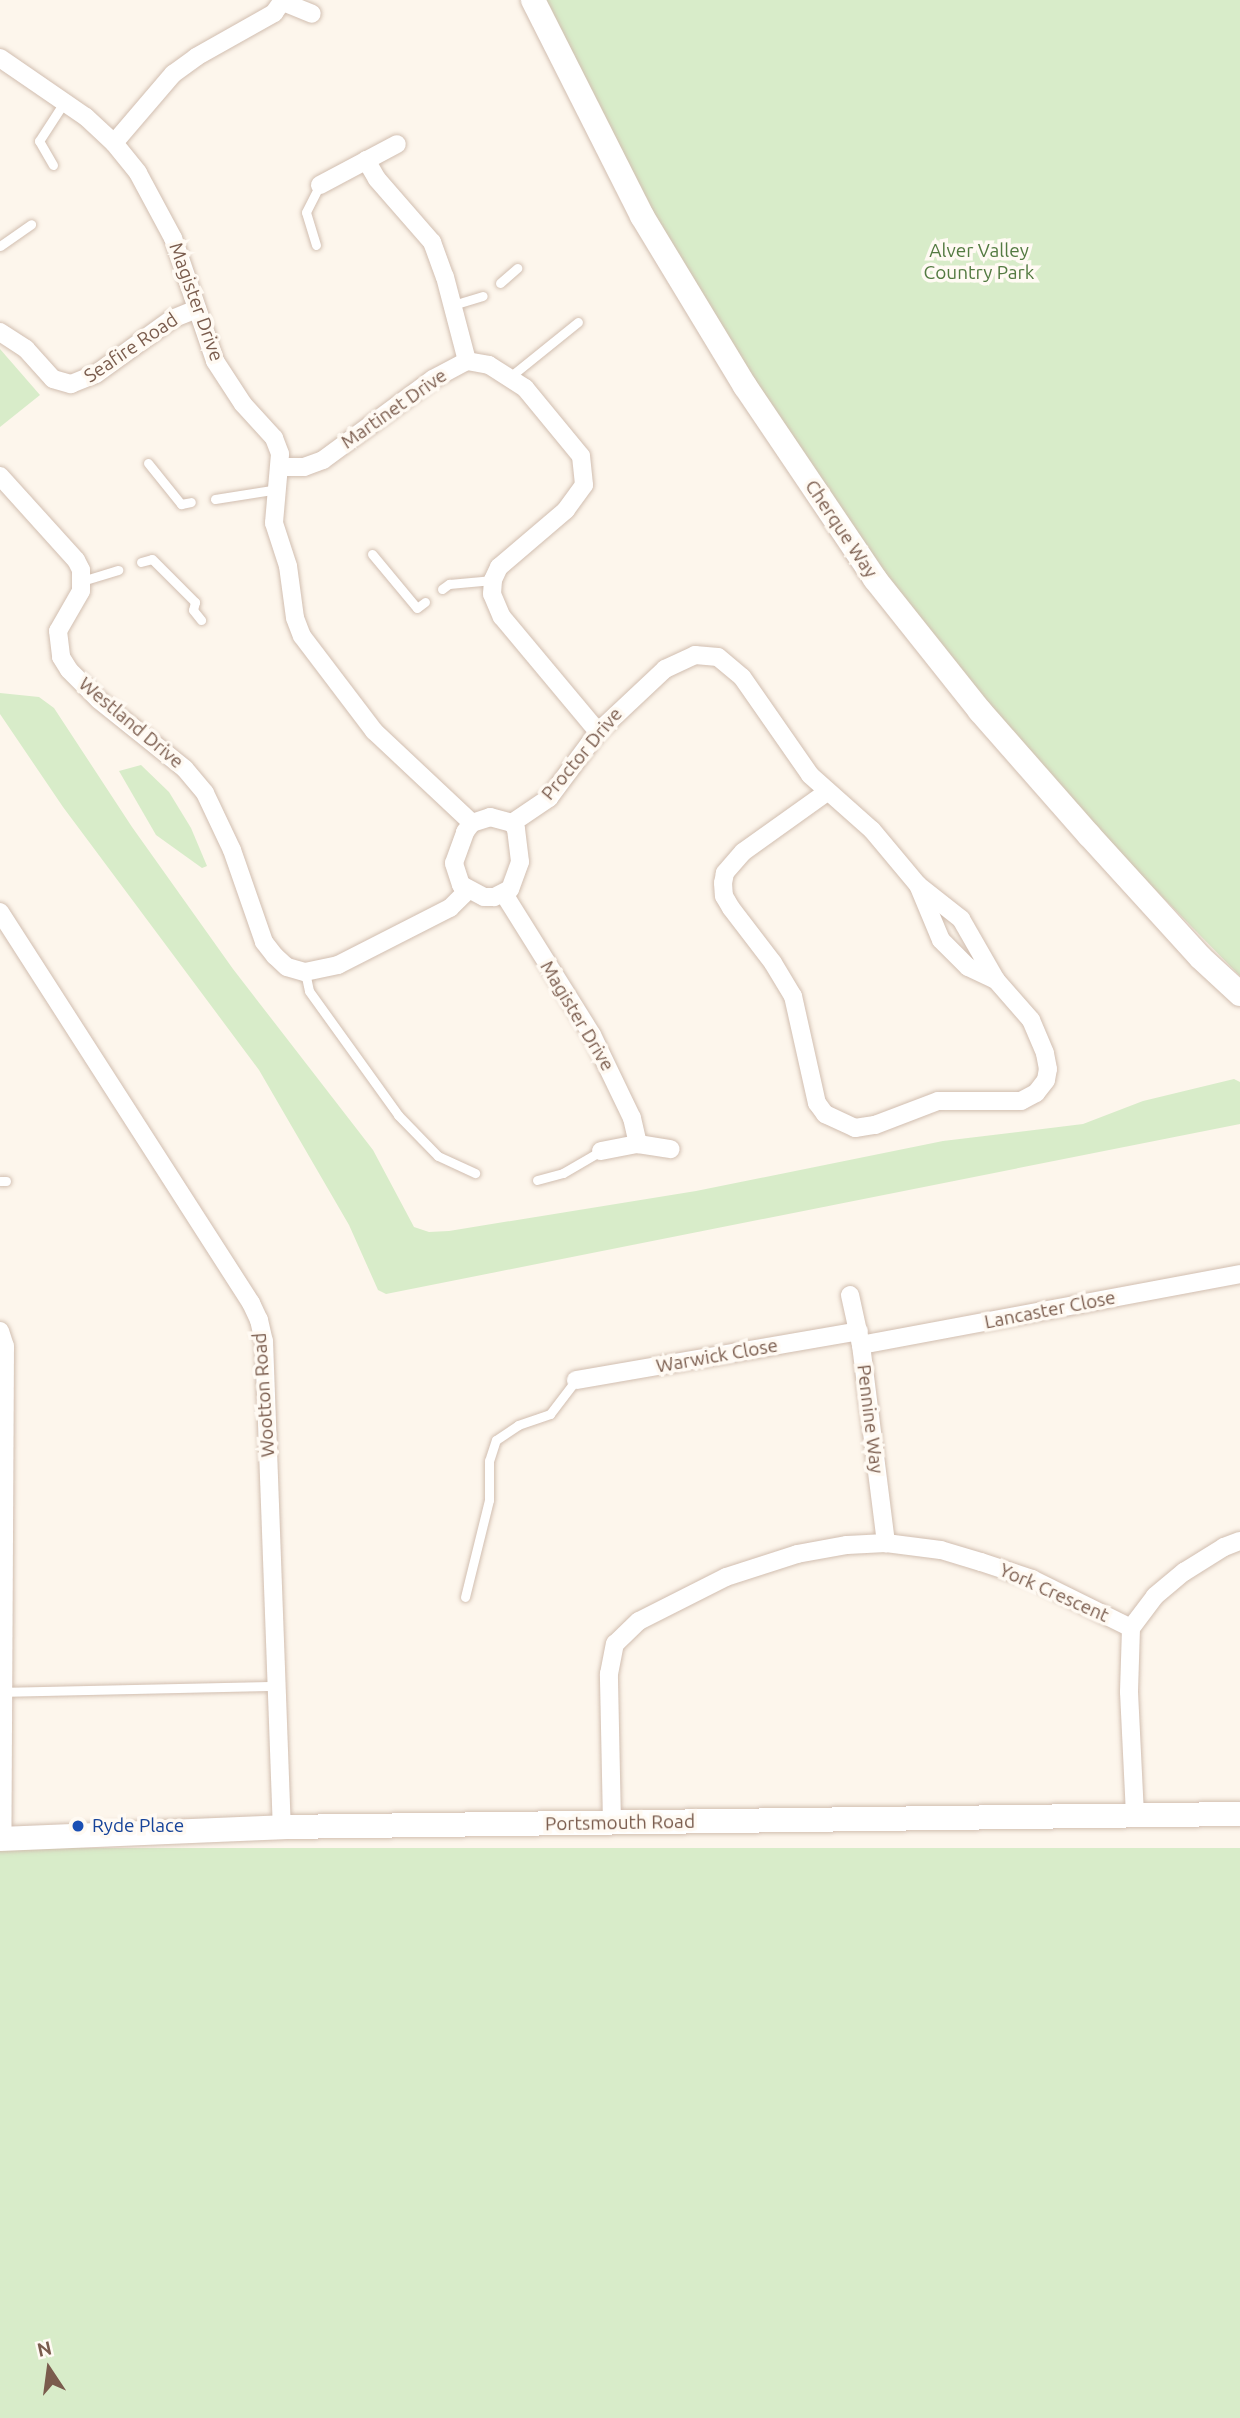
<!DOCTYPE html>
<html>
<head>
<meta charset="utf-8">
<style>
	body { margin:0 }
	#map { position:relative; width:1240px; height:2418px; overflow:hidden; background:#fdf6ec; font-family:Ubuntu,sans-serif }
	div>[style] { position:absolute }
	.green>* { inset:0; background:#d8ecc9; transform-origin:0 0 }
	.roads { filter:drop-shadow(0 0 2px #d1beb0) drop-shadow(0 0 2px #d1beb0) }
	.lane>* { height:9px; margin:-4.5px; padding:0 4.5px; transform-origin:4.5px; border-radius:4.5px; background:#fff }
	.street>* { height:18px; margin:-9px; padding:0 9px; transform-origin:9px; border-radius:9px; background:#fff }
	.secondary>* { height:24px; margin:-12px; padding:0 12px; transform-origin:12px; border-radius:12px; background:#fff }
	.dots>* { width:19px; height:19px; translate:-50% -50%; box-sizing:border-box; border:4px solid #fffaf3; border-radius:50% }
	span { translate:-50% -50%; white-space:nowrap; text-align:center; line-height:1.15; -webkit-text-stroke:7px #fffaf3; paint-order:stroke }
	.park-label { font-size:19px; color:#537a41 }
	.street-label { font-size:19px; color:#7a5c4d }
	.transit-label { font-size:19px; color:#164399 }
	.left { translate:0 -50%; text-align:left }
	.north { position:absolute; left:14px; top:2334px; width:70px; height:70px; -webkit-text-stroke:5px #fffaf3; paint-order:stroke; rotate:347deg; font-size:19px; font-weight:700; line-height:28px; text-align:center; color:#7a5c4d }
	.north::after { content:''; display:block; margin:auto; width:24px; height:32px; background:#7a5c4d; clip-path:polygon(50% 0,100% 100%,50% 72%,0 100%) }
</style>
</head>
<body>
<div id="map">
	<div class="green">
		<i style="clip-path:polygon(532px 0,1240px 0,1240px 976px,980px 711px,745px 386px)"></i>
		<i style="clip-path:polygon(0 349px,40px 395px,0 427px)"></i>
		<i style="clip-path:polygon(0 693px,39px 697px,54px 708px,132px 827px,233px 969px,373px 1150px,414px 1227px,429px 1232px,449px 1231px,696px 1191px,943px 1141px,1083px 1124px,1143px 1101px,1234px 1079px,1240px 1082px,1240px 1124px,386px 1294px,378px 1290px,349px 1225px,259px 1070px,63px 807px,0 714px)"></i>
		<i style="clip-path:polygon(141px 765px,169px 792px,191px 828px,207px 866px,202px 868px,156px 835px,119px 771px)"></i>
		<i style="left:1240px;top:1848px;width:570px;height:1240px;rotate:90deg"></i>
	</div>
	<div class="roads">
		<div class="lane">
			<i style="left:53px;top:165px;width:28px;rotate:-120deg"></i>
			<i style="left:39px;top:141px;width:48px;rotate:-57deg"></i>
			<i style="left:316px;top:245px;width:34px;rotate:-107deg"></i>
			<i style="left:306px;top:212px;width:30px;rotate:-63deg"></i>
			<i style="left:0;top:246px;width:38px;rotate:-35deg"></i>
			<i style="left:500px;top:283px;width:23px;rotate:-41deg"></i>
			<i style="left:453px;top:305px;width:31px;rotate:-17deg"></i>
			<i style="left:511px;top:376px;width:86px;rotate:-38.9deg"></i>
			<i style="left:148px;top:463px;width:53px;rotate:51.2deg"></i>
			<i style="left:181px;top:504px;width:10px;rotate:-11deg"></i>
			<i style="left:215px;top:499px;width:64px;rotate:-9deg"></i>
			<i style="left:372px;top:554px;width:70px;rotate:50.2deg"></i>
			<i style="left:417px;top:608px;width:10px;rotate:-37deg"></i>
			<i style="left:141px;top:562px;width:11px;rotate:-15deg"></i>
			<i style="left:152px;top:559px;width:61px;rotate:45deg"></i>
			<i style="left:195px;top:602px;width:8px;rotate:104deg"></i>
			<i style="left:193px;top:610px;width:13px;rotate:51deg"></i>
			<i style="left:82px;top:581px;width:38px;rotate:-17deg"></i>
			<i style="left:442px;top:589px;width:9px;rotate:-36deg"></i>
			<i style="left:449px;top:584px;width:44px;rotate:-5.2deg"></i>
			<i style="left:305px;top:972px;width:19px;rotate:78deg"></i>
			<i style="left:309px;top:991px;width:153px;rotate:54.3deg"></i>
			<i style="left:398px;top:1115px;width:57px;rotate:45.7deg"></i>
			<i style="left:438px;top:1156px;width:41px;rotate:24.7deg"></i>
			<i style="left:537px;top:1180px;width:27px;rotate:-15deg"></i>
			<i style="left:563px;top:1173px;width:44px;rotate:-30.1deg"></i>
			<i style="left:0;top:1181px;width:6px"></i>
			<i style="left:465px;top:1597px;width:100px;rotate:-76.1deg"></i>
			<i style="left:489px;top:1500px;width:39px;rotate:-90deg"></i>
			<i style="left:489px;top:1461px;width:22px;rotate:-72deg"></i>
			<i style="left:496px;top:1440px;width:27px;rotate:-34deg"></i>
			<i style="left:518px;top:1425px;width:34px;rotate:-19deg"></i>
			<i style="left:550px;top:1414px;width:43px;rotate:-52.6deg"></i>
			<i style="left:2px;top:1692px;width:274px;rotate:-1.3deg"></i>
		</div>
		<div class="street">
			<i style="left:283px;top:2px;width:31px;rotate:22deg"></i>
			<i style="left:0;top:58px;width:104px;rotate:34.5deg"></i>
			<i style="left:86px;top:117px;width:38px;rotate:43deg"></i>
			<i style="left:114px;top:143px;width:38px;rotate:51deg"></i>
			<i style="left:138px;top:173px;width:74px;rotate:61.7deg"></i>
			<i style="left:173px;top:238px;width:130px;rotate:71.1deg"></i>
			<i style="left:215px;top:361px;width:51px;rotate:56.9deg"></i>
			<i style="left:243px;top:404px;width:46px;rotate:47.6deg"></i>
			<i style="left:274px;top:438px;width:17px;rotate:69deg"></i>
			<i style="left:280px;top:454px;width:69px;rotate:95deg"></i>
			<i style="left:274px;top:523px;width:45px;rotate:72deg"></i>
			<i style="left:288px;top:566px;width:52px;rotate:82.3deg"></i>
			<i style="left:295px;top:618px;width:19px;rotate:69deg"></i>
			<i style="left:302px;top:636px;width:119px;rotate:52.8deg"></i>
			<i style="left:374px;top:731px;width:134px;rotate:43.2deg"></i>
			<i style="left:114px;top:143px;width:91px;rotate:-49.5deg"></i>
			<i style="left:173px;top:74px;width:29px;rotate:-36deg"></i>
			<i style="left:196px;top:57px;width:90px;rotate:-29.4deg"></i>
			<i style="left:274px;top:13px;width:16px;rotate:-55deg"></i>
			<i style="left:366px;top:160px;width:22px;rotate:60deg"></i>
			<i style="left:377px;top:179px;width:84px;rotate:48.9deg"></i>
			<i style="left:432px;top:242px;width:37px;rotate:70deg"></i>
			<i style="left:445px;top:277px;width:87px;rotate:75.3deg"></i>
			<i style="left:320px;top:185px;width:87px;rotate:-28deg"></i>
			<i style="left:0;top:332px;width:31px;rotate:33deg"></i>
			<i style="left:26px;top:349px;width:40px;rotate:48deg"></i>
			<i style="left:53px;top:379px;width:19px;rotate:16deg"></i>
			<i style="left:71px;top:384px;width:27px;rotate:-22deg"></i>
			<i style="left:96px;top:374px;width:94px;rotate:-35.9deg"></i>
			<i style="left:172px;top:319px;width:27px;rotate:-22deg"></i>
			<i style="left:281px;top:467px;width:23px"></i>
			<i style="left:304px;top:467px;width:20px;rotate:-20deg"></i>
			<i style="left:323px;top:460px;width:137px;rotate:-36.4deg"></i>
			<i style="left:433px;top:379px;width:38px;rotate:-28deg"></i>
			<i style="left:467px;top:361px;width:22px;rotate:10deg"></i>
			<i style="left:489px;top:365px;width:43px;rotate:32.6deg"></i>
			<i style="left:525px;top:388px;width:88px;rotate:50.5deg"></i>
			<i style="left:581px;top:456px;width:29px;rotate:84deg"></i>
			<i style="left:584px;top:485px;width:31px;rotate:126deg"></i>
			<i style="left:566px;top:510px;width:88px;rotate:139.6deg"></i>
			<i style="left:499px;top:567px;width:14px;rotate:115deg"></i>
			<i style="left:493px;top:580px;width:14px;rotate:94deg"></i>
			<i style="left:492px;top:594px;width:25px;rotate:67deg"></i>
			<i style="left:502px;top:617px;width:150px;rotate:50.1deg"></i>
			<i style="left:0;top:476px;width:113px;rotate:47.9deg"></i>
			<i style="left:76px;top:560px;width:11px;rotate:63deg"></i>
			<i style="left:81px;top:570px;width:21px;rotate:90deg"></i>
			<i style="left:81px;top:591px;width:46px;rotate:119.9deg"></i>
			<i style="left:58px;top:631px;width:26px;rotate:83deg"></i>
			<i style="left:61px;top:657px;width:15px;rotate:58deg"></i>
			<i style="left:69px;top:670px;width:42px;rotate:45deg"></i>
			<i style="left:99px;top:700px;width:110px;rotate:38.7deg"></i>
			<i style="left:185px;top:769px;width:31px;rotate:50deg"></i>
			<i style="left:205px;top:793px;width:63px;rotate:64.7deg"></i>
			<i style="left:232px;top:850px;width:97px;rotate:70.8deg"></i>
			<i style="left:264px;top:942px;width:18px;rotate:52deg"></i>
			<i style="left:275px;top:956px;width:16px;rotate:43deg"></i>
			<i style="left:287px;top:967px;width:19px;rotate:16deg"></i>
			<i style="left:305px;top:972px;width:34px;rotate:-12deg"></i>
			<i style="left:338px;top:965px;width:126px;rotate:-27deg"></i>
			<i style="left:450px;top:908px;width:24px;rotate:-45deg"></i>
			<i style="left:827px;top:792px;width:103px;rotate:144.5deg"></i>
			<i style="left:743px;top:852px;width:28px;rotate:131deg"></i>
			<i style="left:725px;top:873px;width:10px;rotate:101deg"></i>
			<i style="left:723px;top:883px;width:13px;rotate:86deg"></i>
			<i style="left:724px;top:896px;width:14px;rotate:60deg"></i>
			<i style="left:731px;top:908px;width:69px;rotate:52.6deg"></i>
			<i style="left:773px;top:963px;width:39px;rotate:59deg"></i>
			<i style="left:793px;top:996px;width:110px;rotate:77.4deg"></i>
			<i style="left:817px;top:1103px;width:14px;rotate:54deg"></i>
			<i style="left:825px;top:1114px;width:33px;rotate:25deg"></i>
			<i style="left:855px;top:1128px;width:20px;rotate:-9deg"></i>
			<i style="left:875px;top:1125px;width:67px;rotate:-20.9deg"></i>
			<i style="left:938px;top:1101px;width:83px"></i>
			<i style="left:1021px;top:1101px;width:17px;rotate:-28deg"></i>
			<i style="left:1036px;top:1093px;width:16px;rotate:-52deg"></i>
			<i style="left:1046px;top:1080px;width:11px;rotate:-80deg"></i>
			<i style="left:1048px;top:1069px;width:16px;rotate:-101deg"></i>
			<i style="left:1045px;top:1053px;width:36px;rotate:-113deg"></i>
			<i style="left:1031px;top:1020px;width:53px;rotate:-131.2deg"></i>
			<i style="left:996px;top:980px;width:31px;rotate:-155deg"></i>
			<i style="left:968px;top:967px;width:38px;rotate:-135deg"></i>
			<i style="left:941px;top:940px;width:60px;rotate:-112.7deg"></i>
			<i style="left:490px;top:817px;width:23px;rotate:15deg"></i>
			<i style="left:512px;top:823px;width:7px;rotate:56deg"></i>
			<i style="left:516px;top:829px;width:33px;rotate:83deg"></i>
			<i style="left:520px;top:862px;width:29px;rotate:110deg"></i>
			<i style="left:510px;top:889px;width:18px;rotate:153deg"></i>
			<i style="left:494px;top:897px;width:10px;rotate:180deg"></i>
			<i style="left:484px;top:897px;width:26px;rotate:-152deg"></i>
			<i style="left:461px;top:885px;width:23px;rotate:-108deg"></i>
			<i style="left:454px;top:863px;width:33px;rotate:-70deg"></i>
			<i style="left:465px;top:832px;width:11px;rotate:-52deg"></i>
			<i style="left:472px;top:823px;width:19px;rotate:-18deg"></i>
			<i style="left:512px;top:823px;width:45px;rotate:-34deg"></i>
			<i style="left:549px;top:798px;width:82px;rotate:-53.4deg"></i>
			<i style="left:598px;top:732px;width:92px;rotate:-43.2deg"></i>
			<i style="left:665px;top:669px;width:33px;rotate:-25deg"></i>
			<i style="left:695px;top:655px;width:23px;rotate:5deg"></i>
			<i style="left:718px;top:657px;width:31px;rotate:40deg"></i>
			<i style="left:742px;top:677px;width:119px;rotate:55.2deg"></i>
			<i style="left:810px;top:775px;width:83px;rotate:41.6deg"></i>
			<i style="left:872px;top:830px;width:72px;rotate:50.1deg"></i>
			<i style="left:918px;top:885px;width:55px;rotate:38.3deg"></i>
			<i style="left:961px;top:919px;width:70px;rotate:60.2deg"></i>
			<i style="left:504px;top:894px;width:166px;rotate:58deg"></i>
			<i style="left:592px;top:1035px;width:92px;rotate:64.3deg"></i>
			<i style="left:632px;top:1118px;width:27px;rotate:77deg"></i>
			<i style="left:0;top:912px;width:465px;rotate:57.3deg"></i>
			<i style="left:251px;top:1303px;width:19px;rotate:65deg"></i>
			<i style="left:259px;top:1320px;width:22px;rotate:77deg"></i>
			<i style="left:264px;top:1341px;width:486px;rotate:87.9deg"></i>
			<i style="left:601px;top:1151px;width:38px;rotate:-11deg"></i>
			<i style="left:638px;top:1144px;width:33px;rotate:9deg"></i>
			<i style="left:850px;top:1295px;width:51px;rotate:77.6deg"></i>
			<i style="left:861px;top:1345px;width:200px;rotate:82.8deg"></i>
			<i style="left:0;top:1331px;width:16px;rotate:72deg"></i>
			<i style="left:5px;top:1346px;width:493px;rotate:90.3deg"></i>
			<i style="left:861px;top:1345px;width:386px;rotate:-10.6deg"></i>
			<i style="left:576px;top:1380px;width:287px;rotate:-9.8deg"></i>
			<i style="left:1131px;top:1628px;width:40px;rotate:-53deg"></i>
			<i style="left:1155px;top:1596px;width:38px;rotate:-40deg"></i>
			<i style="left:1184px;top:1572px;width:47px;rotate:-32deg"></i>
			<i style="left:1224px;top:1547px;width:17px;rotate:-21deg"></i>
			<i style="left:612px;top:1823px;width:149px;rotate:-91.2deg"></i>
			<i style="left:609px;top:1674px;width:31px;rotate:-79deg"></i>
			<i style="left:615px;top:1644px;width:33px;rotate:-44deg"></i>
			<i style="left:639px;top:1621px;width:97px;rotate:-26.8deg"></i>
			<i style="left:726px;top:1577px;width:75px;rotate:-17.9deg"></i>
			<i style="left:797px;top:1554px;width:51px;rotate:-10.2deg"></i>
			<i style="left:847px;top:1545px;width:39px;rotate:-3deg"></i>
			<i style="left:886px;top:1543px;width:55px;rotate:7.3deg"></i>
			<i style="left:941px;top:1550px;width:42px;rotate:16.7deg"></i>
			<i style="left:981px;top:1562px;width:54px;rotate:18.4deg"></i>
			<i style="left:1032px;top:1579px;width:110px;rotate:26.3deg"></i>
			<i style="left:1131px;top:1628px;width:64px;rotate:91.8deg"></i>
			<i style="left:1129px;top:1692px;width:124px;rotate:87.2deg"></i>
		</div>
		<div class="secondary">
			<i style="left:533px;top:0;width:242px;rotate:63.2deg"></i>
			<i style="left:642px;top:216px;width:199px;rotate:58.8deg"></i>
			<i style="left:745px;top:386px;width:233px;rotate:56deg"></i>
			<i style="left:875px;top:579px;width:169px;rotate:51.5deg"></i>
			<i style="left:980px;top:711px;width:165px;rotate:48.7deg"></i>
			<i style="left:1089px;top:835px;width:166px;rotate:47.7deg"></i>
			<i style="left:1201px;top:958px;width:53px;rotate:42.7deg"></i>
			<i style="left:0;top:1839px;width:282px;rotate:-2.4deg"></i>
			<i style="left:282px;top:1827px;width:958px;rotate:-0.78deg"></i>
		</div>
	</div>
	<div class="dots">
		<i style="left:78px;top:1826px;background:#1a4fb4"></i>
	</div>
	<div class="park-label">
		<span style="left:979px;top:262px">Alver Valley<br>Country Park</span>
	</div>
	<div class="street-label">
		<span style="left:196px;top:302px;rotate:70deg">Magister Drive</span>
		<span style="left:131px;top:348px;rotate:-34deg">Seafire Road</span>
		<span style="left:394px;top:409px;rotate:-35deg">Martinet Drive</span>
		<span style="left:841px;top:529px;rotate:56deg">Cherque Way</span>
		<span style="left:131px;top:723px;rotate:40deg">Westland Drive</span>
		<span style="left:582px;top:754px;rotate:-50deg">Proctor Drive</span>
		<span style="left:577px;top:1016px;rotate:59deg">Magister Drive</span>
		<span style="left:1050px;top:1310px;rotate:-11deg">Lancaster Close</span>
		<span style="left:717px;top:1356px;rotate:-10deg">Warwick Close</span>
		<span style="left:264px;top:1395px;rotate:-94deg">Wootton Road</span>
		<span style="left:870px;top:1419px;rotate:83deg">Pennine Way</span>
		<span style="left:1054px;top:1593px;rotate:24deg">York Crescent</span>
		<span style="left:620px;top:1823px;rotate:-1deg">Portsmouth Road</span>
	</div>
	<div class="transit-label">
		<span class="left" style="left:92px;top:1826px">Ryde Place</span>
	</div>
	<div class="north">N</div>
</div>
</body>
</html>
